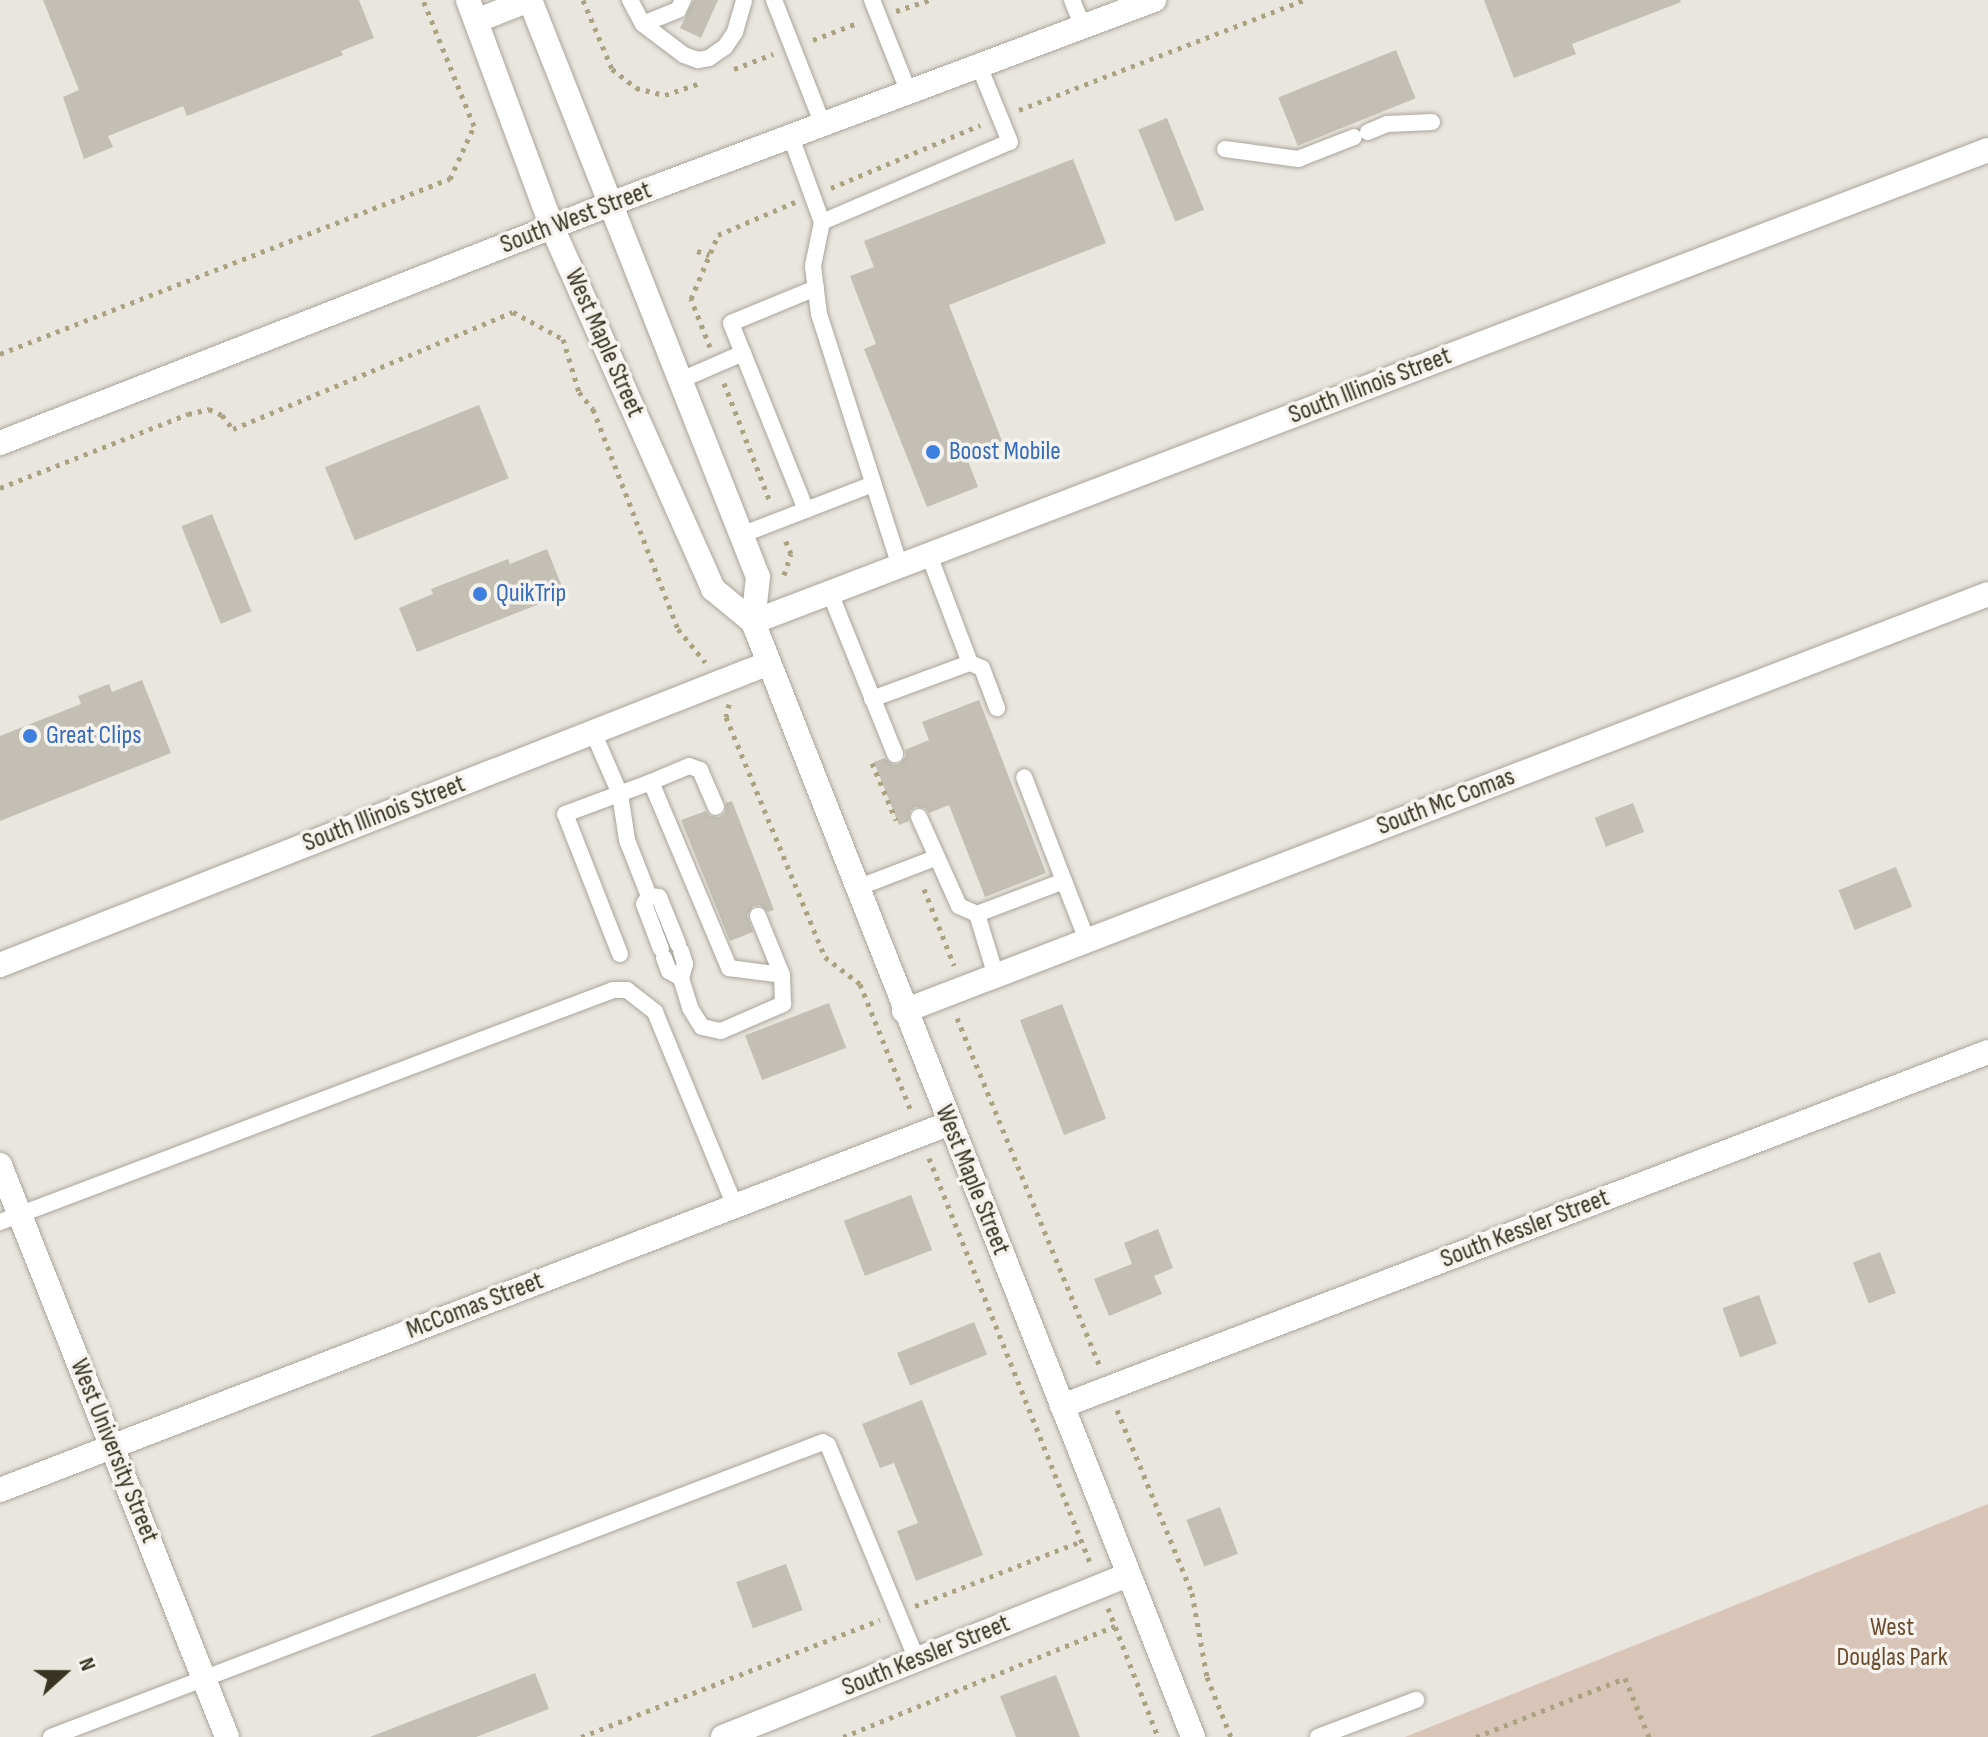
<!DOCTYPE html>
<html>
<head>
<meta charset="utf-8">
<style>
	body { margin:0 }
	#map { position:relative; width:1988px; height:1737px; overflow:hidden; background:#e9e5df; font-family:"Sofia Sans Condensed",sans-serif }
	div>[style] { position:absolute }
	.green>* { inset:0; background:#d9c4b8 }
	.building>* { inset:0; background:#c3bfb4; transform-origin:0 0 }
	.path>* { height:5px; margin-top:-2.5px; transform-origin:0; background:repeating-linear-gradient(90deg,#aba281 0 4px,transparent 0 10px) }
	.roads { filter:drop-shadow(0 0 2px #a9a59b) drop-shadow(0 0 2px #a9a59b) }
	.service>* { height:16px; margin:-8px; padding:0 8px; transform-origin:8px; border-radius:8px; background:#fff }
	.minor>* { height:24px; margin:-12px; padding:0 12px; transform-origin:12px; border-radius:12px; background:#fff }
	.tertiary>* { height:24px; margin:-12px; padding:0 12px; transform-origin:12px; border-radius:12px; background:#fff }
	.secondary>* { height:24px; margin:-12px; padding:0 12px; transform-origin:12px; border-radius:12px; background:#fff }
	.dots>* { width:22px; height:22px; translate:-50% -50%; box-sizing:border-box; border:4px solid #f6f3ef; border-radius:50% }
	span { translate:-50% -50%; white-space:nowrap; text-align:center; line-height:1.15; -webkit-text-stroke:7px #f6f3ef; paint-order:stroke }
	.street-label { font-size:26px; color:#383421 }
	.shop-label { font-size:26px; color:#366cbe }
	.left { translate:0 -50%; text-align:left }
	.park-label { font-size:26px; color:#6c4c2e }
	.north { position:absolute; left:24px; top:1633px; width:80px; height:80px; -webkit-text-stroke:6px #f6f3ef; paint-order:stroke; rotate:69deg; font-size:22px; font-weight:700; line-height:32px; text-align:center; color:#383421 }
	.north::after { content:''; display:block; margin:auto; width:28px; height:36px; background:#383421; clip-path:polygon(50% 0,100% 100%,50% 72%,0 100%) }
</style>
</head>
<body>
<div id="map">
	<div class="green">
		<i style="clip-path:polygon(1988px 1504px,1988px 1737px,1405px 1737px)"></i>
	</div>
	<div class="building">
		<i style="clip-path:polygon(43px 0,359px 0,374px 38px,341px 51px,343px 55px,187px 116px,183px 106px,108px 136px,113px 147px,84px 159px,63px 97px,79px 90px)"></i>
		<i style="clip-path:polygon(694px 0,718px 0,701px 38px,680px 28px)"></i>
		<i style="clip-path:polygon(1484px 0,1680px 0,1681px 2px,1572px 44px,1576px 54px,1514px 78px)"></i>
		<i style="left:1396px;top:50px;width:52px;height:127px;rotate:68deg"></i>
		<i style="left:1167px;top:118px;width:99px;height:31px;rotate:68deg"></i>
		<i style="clip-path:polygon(1073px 159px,1106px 243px,949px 305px,1002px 441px,966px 456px,978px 487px,927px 507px,864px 349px,876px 344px,850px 276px,874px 267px,864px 241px)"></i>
		<i style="left:479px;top:405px;width:79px;height:166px;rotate:68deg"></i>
		<i style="left:212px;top:514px;width:105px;height:33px;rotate:68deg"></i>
		<i style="clip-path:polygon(547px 549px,565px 594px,417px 652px,399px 608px,433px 594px,431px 589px,508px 559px,510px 564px)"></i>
		<i style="clip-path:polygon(142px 680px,171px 753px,0 821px,0 736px,81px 704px,78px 696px,109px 684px,112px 692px)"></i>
		<i style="clip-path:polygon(979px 700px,1046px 873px,985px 897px,949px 805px,929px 813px,925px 808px,915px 807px,910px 811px,909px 821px,899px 825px,874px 762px,885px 758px,893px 765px,900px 764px,906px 756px,905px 750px,929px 740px,922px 722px)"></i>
		<i style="clip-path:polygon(732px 801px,774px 910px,768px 912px,760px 905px,753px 906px,747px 915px,753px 932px,730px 941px,681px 820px,706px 811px,710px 816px,720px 817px,725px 813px,726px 803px)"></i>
		<i style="left:1633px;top:803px;width:31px;height:41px;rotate:69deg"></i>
		<i style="left:1896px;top:867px;width:43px;height:62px;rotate:68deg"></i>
		<i style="left:829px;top:1003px;width:48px;height:90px;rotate:69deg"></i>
		<i style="left:1062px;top:1004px;width:123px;height:45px;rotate:69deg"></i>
		<i style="left:911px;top:1195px;width:59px;height:72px;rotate:69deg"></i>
		<i style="clip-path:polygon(1158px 1229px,1173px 1268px,1154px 1276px,1162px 1294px,1109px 1316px,1094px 1279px,1132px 1264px,1124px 1243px)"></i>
		<i style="left:1880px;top:1252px;width:44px;height:29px;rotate:69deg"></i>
		<i style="left:1759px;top:1295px;width:52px;height:39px;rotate:70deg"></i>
		<i style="left:974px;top:1322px;width:35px;height:83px;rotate:68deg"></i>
		<i style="clip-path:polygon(922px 1400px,983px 1555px,916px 1581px,897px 1531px,918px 1523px,894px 1463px,880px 1468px,862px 1424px)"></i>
		<i style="left:1220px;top:1507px;width:50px;height:36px;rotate:69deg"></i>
		<i style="left:786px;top:1564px;width:49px;height:53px;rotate:70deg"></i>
		<i style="clip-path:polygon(535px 1673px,549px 1709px,476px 1737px,370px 1737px)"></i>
		<i style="clip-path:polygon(1056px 1675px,1080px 1737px,1016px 1737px,1000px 1696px)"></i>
	</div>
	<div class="path">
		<i style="left:583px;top:0;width:75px;rotate:67.2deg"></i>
		<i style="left:612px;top:69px;width:31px;rotate:38deg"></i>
		<i style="left:636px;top:88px;width:30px;rotate:14deg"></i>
		<i style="left:665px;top:95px;width:36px;rotate:-19deg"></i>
		<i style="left:896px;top:11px;width:35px;rotate:-18deg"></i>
		<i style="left:813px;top:40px;width:50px;rotate:-21deg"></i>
		<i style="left:734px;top:69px;width:42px;rotate:-21deg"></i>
		<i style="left:1019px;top:110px;width:305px;rotate:-21.1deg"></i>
		<i style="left:831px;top:188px;width:162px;rotate:-22.9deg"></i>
		<i style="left:697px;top:251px;width:13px;rotate:18deg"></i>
		<i style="left:710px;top:347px;width:52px;rotate:-111.6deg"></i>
		<i style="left:691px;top:299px;width:69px;rotate:-67.1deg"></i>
		<i style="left:718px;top:235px;width:84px;rotate:-23.2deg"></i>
		<i style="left:0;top:354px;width:483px;rotate:-21.3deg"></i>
		<i style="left:450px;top:179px;width:58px;rotate:-65.6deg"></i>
		<i style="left:474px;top:126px;width:136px;rotate:-112deg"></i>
		<i style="left:724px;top:383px;width:130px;rotate:68.8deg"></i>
		<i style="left:0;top:488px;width:202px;rotate:-21.5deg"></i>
		<i style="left:188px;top:414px;width:22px;rotate:-13deg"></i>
		<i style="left:209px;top:409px;width:14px;rotate:25deg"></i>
		<i style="left:222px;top:415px;width:18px;rotate:52deg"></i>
		<i style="left:233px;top:429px;width:303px;rotate:-22.7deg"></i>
		<i style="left:513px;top:312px;width:57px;rotate:28.4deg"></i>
		<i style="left:563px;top:339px;width:55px;rotate:73.2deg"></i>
		<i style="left:579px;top:392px;width:22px;rotate:51deg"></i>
		<i style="left:593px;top:409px;width:236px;rotate:68.9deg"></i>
		<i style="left:678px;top:629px;width:43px;rotate:50.7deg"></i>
		<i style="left:784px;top:575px;width:22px;rotate:-72deg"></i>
		<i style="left:791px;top:554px;width:16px;rotate:-112deg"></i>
		<i style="left:729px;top:704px;width:13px;rotate:103deg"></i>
		<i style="left:726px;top:717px;width:260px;rotate:67.6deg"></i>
		<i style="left:825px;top:957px;width:44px;rotate:37.6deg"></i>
		<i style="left:860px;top:984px;width:137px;rotate:68.1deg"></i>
		<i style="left:872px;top:763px;width:62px;rotate:67.2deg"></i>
		<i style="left:924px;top:889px;width:82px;rotate:68.5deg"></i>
		<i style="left:957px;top:1018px;width:374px;rotate:67.7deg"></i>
		<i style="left:929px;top:1158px;width:438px;rotate:68.3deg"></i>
		<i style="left:1117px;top:1410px;width:198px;rotate:67.7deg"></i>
		<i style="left:1192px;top:1593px;width:85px;rotate:79.9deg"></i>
		<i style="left:1207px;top:1677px;width:65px;rotate:68.2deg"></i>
		<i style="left:915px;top:1606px;width:179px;rotate:-21.3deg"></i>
		<i style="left:1108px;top:1608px;width:138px;rotate:68.8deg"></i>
		<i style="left:581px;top:1737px;width:321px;rotate:-21.4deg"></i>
		<i style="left:843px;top:1737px;width:294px;rotate:-22.2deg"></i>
		<i style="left:1476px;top:1737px;width:160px;rotate:-21.6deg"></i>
		<i style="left:1625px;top:1678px;width:64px;rotate:67.9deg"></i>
	</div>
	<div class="roads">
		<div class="service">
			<i style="left:630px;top:0;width:27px;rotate:62deg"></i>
			<i style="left:643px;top:24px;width:51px;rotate:37.1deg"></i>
			<i style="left:684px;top:55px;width:15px;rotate:20deg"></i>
			<i style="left:698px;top:60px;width:11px;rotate:-10deg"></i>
			<i style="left:709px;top:58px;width:19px;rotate:-35deg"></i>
			<i style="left:725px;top:47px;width:18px;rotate:-56deg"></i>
			<i style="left:735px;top:32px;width:33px;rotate:-74deg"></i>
			<i style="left:774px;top:0;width:134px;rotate:68.6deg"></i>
			<i style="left:872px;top:0;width:100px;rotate:68.3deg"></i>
			<i style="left:1072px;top:0;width:29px;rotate:68deg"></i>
			<i style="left:643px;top:24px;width:38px;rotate:-22deg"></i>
			<i style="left:678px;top:10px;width:11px;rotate:-63deg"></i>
			<i style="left:1368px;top:132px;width:21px;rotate:-23deg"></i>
			<i style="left:1387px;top:124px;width:45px;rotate:-2.5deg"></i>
			<i style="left:791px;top:137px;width:90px;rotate:70deg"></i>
			<i style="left:822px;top:222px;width:204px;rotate:-23.1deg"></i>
			<i style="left:1010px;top:142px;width:82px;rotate:-112.2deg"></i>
			<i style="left:1225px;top:149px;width:74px;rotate:7.8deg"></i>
			<i style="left:1298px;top:159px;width:60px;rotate:-21.4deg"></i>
			<i style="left:822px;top:222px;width:45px;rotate:101.6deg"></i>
			<i style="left:813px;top:266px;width:48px;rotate:82.9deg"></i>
			<i style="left:819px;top:314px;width:265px;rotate:72.2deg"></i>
			<i style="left:681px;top:380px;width:68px;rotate:-23.5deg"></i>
			<i style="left:806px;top:510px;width:201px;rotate:-111.9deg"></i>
			<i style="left:731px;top:323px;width:92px;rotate:-22.4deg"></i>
			<i style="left:741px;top:535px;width:142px;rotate:-21.1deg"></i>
			<i style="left:830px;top:593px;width:174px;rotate:68deg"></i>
			<i style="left:970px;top:663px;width:13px;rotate:23deg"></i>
			<i style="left:982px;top:668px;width:43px;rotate:69.4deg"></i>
			<i style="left:872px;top:699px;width:104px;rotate:-20.2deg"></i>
			<i style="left:970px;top:663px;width:116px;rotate:-110.8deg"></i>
			<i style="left:593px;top:732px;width:68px;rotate:66.5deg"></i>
			<i style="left:620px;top:794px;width:47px;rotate:81.3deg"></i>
			<i style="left:627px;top:840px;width:60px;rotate:68.6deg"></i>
			<i style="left:649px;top:896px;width:10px;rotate:6deg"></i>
			<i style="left:659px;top:897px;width:51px;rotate:68deg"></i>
			<i style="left:651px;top:782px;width:41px;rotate:-22.8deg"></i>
			<i style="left:689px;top:766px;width:12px;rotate:20deg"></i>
			<i style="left:700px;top:770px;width:40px;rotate:66.6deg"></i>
			<i style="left:919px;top:817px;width:98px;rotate:65.8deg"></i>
			<i style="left:959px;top:906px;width:20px;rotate:24deg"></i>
			<i style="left:977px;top:914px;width:93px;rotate:-20.8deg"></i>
			<i style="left:1064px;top:881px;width:111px;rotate:-111deg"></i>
			<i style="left:1064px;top:881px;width:63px;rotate:68.7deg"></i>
			<i style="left:857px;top:888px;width:84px;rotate:-21deg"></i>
			<i style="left:649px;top:896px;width:9px;rotate:122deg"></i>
			<i style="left:644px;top:904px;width:48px;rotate:69.3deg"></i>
			<i style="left:977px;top:914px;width:65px;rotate:73deg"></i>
			<i style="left:681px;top:951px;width:14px;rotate:73deg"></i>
			<i style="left:685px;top:964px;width:15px;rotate:106deg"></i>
			<i style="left:681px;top:978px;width:31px;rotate:73deg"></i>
			<i style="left:690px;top:1008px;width:22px;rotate:58deg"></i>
			<i style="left:702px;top:1027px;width:19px;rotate:12deg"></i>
			<i style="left:721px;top:1031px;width:68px;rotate:-23.5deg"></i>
			<i style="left:783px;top:1004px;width:29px;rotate:-92deg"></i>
			<i style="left:782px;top:975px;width:64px;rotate:-112.1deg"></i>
			<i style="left:620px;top:954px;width:150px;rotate:-111.4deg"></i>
			<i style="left:565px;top:814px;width:92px;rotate:-20.4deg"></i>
			<i style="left:651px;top:782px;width:202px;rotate:67.2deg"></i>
			<i style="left:729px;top:968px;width:53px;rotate:7.5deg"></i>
			<i style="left:664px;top:958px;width:14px;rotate:69deg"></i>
			<i style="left:669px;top:971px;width:14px;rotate:30deg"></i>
			<i style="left:0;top:1222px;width:655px;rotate:-20.73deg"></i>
			<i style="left:613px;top:990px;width:14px"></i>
			<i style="left:627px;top:990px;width:36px;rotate:38deg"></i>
			<i style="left:655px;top:1012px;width:210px;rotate:67.6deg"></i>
			<i style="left:51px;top:1737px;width:826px;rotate:-20.91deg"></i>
			<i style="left:823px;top:1442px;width:6px;rotate:31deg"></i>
			<i style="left:828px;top:1445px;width:233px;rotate:67.5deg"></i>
			<i style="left:1318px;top:1737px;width:105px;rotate:-20.7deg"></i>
		</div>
		<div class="minor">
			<i style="left:753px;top:622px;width:1322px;rotate:-20.92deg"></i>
			<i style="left:0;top:965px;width:826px;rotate:-21.44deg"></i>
			<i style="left:904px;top:1011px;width:1161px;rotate:-21.04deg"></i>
			<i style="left:0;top:1165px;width:615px;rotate:68.35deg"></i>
			<i style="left:1062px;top:1406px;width:991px;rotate:-20.92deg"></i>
			<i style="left:0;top:1490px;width:1018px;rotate:-21.12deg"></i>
			<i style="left:723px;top:1737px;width:437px;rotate:-21.8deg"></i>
		</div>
		<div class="tertiary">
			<i style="left:468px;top:0;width:242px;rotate:69.7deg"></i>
			<i style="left:552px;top:227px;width:396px;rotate:66deg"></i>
			<i style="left:713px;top:589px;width:52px;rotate:39.5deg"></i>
			<i style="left:530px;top:0;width:620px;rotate:68.44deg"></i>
			<i style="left:758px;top:577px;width:45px;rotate:96.3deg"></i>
			<i style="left:753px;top:622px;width:1199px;rotate:68.46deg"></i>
			<i style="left:476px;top:21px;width:57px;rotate:-21.6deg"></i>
		</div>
		<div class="secondary">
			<i style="left:0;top:443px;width:658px;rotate:-21.38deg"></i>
			<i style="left:613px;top:203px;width:578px;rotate:-20.57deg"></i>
		</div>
	</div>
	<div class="dots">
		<i style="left:933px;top:452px;background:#3f7fe0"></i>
		<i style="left:480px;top:594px;background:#3f7fe0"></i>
		<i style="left:30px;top:736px;background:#3f7fe0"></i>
	</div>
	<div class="street-label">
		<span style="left:576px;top:218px;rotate:-21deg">South West Street</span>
		<span style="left:604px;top:343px;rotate:66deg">West Maple Street</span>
		<span style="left:1370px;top:386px;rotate:-21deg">South Illinois Street</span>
		<span style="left:1446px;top:802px;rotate:-21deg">South Mc Comas</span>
		<span style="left:384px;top:814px;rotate:-21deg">South Illinois Street</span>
		<span style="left:972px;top:1180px;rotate:68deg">West Maple Street</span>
		<span style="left:1525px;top:1229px;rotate:-21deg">South Kessler Street</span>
		<span style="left:475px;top:1306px;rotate:-21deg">McComas Street</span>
		<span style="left:114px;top:1451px;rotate:68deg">West University Street</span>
		<span style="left:926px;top:1656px;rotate:-22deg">South Kessler Street</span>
	</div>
	<div class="shop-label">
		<span class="left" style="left:949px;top:452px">Boost Mobile</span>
		<span class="left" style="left:496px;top:594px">QuikTrip</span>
		<span class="left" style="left:46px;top:736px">Great Clips</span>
	</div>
	<div class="park-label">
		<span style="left:1892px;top:1643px">West<br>Douglas Park</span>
	</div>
	<div class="north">N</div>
</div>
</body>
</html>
